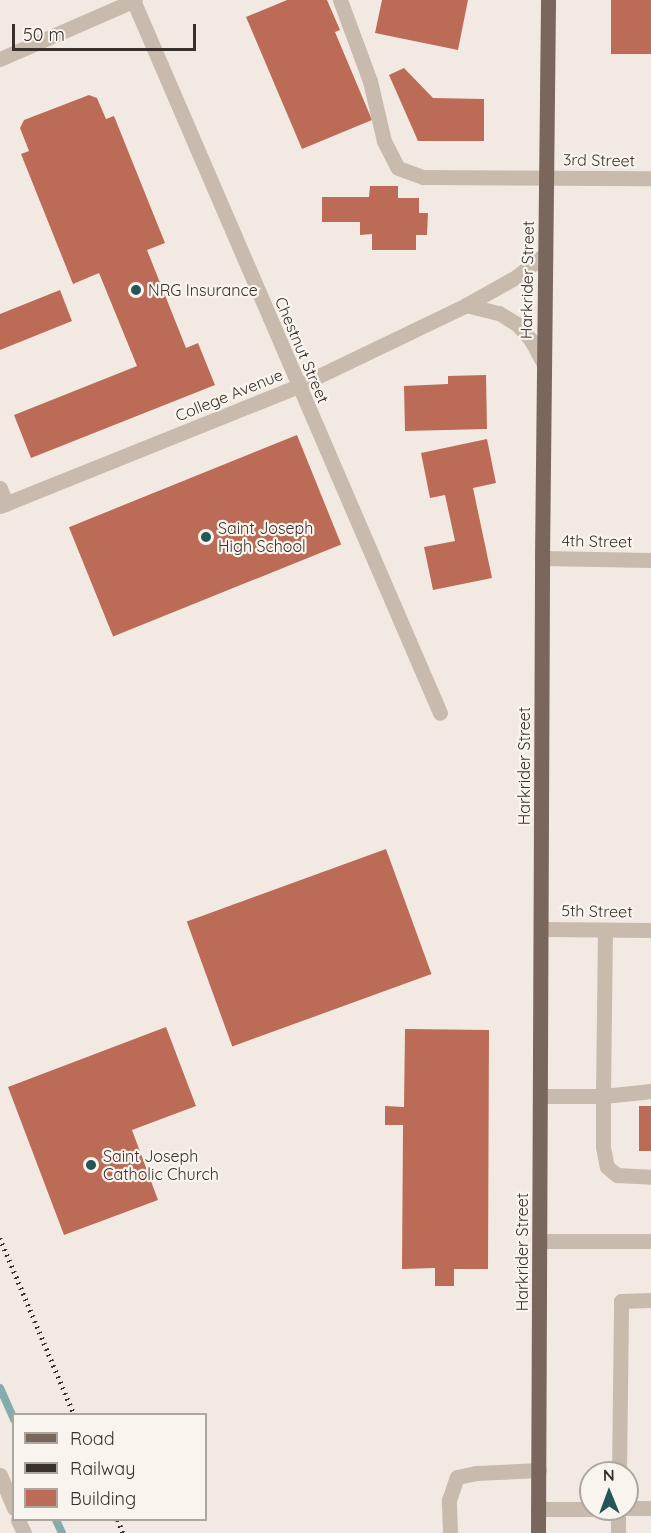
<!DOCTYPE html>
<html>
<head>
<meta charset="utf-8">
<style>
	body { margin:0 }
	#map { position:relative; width:651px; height:1533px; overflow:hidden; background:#f2eae2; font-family:Quicksand,sans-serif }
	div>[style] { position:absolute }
	.stream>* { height:8px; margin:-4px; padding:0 4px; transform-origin:4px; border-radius:4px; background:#83acad }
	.building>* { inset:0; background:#bc6c56; transform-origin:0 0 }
	.minor>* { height:15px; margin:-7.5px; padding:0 7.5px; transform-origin:7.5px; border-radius:7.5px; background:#c9baae }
	.major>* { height:15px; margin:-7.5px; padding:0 7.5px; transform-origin:7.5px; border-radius:7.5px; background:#79675e }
	.rail>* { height:4.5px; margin-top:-2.25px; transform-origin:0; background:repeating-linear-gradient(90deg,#39302c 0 1.5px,transparent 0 6px) }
	.dots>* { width:16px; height:16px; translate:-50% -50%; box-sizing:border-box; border:3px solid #f9f4ee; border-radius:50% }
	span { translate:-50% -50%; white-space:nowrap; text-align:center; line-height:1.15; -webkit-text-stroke:4.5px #f9f4ee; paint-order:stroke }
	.street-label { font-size:16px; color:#39302c }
	.poi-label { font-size:16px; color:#39302c }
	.left { translate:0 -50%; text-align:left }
	.legend { position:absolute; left:12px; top:1413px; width:195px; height:108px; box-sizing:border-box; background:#f9f4ee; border:2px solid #aca6a0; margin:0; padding:8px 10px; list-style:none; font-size:18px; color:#39302c }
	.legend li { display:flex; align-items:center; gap:12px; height:30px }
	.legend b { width:30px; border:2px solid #aca6a0 }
	.north { position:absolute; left:579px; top:1461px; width:60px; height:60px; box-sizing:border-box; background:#f9f4ee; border:2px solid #aca6a0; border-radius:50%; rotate:359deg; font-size:16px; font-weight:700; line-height:24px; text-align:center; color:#39302c }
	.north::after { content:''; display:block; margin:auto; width:21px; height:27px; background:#245557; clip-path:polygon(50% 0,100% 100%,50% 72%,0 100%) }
	.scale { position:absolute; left:12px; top:24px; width:184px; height:27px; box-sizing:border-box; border:3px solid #39302c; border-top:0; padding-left:8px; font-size:18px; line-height:21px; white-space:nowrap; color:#39302c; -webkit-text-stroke:4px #f9f4ee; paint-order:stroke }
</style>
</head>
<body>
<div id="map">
	<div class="stream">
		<i style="left:0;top:1388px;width:35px;rotate:66deg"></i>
		<i style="left:56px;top:1520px;width:14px;rotate:65deg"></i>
	</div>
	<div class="building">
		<i style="clip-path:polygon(287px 0,327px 0,340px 30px,335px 32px,372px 120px,302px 149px,246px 17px)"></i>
		<i style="clip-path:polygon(382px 0,468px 0,458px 50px,375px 33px)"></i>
		<i style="left:611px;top:0;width:40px;height:54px"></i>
		<i style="clip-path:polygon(404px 68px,433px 98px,484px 99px,484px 141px,418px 141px,389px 75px)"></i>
		<i style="clip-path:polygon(89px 95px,97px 98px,106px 119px,114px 116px,165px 243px,147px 250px,186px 348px,198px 343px,215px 385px,31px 458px,14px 415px,137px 366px,99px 273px,73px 284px,21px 154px,29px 151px,20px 128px,24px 120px)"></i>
		<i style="clip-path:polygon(370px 186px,398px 186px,398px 198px,419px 198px,419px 213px,428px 213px,427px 235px,416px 235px,416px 250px,372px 250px,372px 234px,360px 235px,360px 222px,322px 222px,322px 197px,369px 197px)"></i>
		<i style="clip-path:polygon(60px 290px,72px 321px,0 350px,0 314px)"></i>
		<i style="clip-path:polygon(486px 375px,487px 429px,405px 431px,404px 386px,448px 384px,448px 376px)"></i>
		<i style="left:297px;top:435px;width:118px;height:246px;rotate:68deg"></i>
		<i style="clip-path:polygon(487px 439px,496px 483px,473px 488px,492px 578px,433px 590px,424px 547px,455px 541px,445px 495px,430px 498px,421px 453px)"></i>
		<i style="left:386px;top:849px;width:133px;height:212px;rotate:70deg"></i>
		<i style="clip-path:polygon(166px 1027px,196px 1106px,132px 1130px,158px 1200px,64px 1235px,8px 1087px)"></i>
		<i style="clip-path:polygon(405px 1029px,489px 1030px,488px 1269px,454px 1269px,454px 1286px,435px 1286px,435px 1268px,402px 1269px,403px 1125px,385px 1125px,385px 1106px,404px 1107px)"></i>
		<i style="left:639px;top:1106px;width:12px;height:45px"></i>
	</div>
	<div class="minor">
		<i style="left:133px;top:0;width:776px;rotate:66.7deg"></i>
		<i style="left:340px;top:0;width:86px;rotate:69.7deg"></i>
		<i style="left:370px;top:81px;width:62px;rotate:76.9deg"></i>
		<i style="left:384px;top:141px;width:30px;rotate:63deg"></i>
		<i style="left:398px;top:168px;width:27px;rotate:20deg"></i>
		<i style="left:423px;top:177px;width:228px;rotate:0.3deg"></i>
		<i style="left:0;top:59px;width:147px;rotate:-23.6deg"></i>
		<i style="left:466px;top:305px;width:34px;rotate:14deg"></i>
		<i style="left:499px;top:313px;width:22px;rotate:32deg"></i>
		<i style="left:518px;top:325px;width:20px;rotate:49deg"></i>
		<i style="left:531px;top:340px;width:27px;rotate:62deg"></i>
		<i style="left:0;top:488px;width:17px;rotate:69deg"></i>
		<i style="left:0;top:506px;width:321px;rotate:-21.9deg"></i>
		<i style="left:298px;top:386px;width:187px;rotate:-25.7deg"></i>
		<i style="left:466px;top:305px;width:57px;rotate:-29.2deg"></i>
		<i style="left:516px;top:277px;width:37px;rotate:-38deg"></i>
		<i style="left:542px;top:558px;width:109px;rotate:1.1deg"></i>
		<i style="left:542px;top:929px;width:109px;rotate:0.5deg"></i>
		<i style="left:605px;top:930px;width:166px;rotate:90.7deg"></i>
		<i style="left:603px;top:1096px;width:48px;rotate:-5.9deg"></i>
		<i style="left:541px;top:1096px;width:62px"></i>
		<i style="left:603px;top:1096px;width:51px;rotate:90deg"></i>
		<i style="left:603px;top:1147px;width:20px;rotate:79deg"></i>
		<i style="left:607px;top:1167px;width:13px;rotate:39deg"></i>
		<i style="left:617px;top:1175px;width:34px;rotate:3deg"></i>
		<i style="left:541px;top:1241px;width:110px"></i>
		<i style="left:619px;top:1473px;width:172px;rotate:-89.3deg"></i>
		<i style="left:621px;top:1301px;width:30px;rotate:-2deg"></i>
		<i style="left:0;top:1475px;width:36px;rotate:67deg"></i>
		<i style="left:627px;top:1508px;width:24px"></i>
		<i style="left:538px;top:1509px;width:53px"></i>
		<i style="left:18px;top:1520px;width:14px;rotate:65deg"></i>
		<i style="left:450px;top:1533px;width:33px;rotate:-92deg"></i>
		<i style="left:449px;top:1500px;width:24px;rotate:-71deg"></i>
		<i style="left:457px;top:1477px;width:19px;rotate:-12deg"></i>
		<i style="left:476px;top:1473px;width:63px;rotate:-2.7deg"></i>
		<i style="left:618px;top:1533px;width:24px;rotate:-90deg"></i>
	</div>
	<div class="major">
		<i style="left:538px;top:1533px;width:975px;rotate:-89.76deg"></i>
		<i style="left:542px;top:558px;width:558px;rotate:-89.38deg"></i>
	</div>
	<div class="rail">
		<i style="left:0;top:1238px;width:191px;rotate:67.2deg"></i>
		<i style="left:118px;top:1520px;width:14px;rotate:69deg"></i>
	</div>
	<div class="dots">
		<i style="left:136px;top:290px;background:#245557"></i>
		<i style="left:206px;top:537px;background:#245557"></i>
		<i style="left:91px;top:1165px;background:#245557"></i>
	</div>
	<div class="street-label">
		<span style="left:599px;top:160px;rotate:1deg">3rd Street</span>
		<span style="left:527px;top:280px;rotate:-89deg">Harkrider Street</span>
		<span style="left:302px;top:350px;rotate:67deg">Chestnut Street</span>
		<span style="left:229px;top:395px;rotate:-22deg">College Avenue</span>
		<span style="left:597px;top:541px;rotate:1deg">4th Street</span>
		<span style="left:524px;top:766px;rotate:-90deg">Harkrider Street</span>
		<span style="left:597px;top:911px;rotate:1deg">5th Street</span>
		<span style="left:522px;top:1252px;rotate:-90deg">Harkrider Street</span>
	</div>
	<div class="poi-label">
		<span class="left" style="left:148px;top:290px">NRG Insurance</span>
		<span class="left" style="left:218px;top:537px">Saint Joseph<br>High School</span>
		<span class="left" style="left:103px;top:1165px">Saint Joseph<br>Catholic Church</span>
	</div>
	<ul class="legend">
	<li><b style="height:8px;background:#79675e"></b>Road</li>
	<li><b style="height:8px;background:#39302c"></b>Railway</li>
	<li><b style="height:16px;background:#bc6c56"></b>Building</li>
	</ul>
	<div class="north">N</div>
	<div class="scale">50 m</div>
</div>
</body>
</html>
